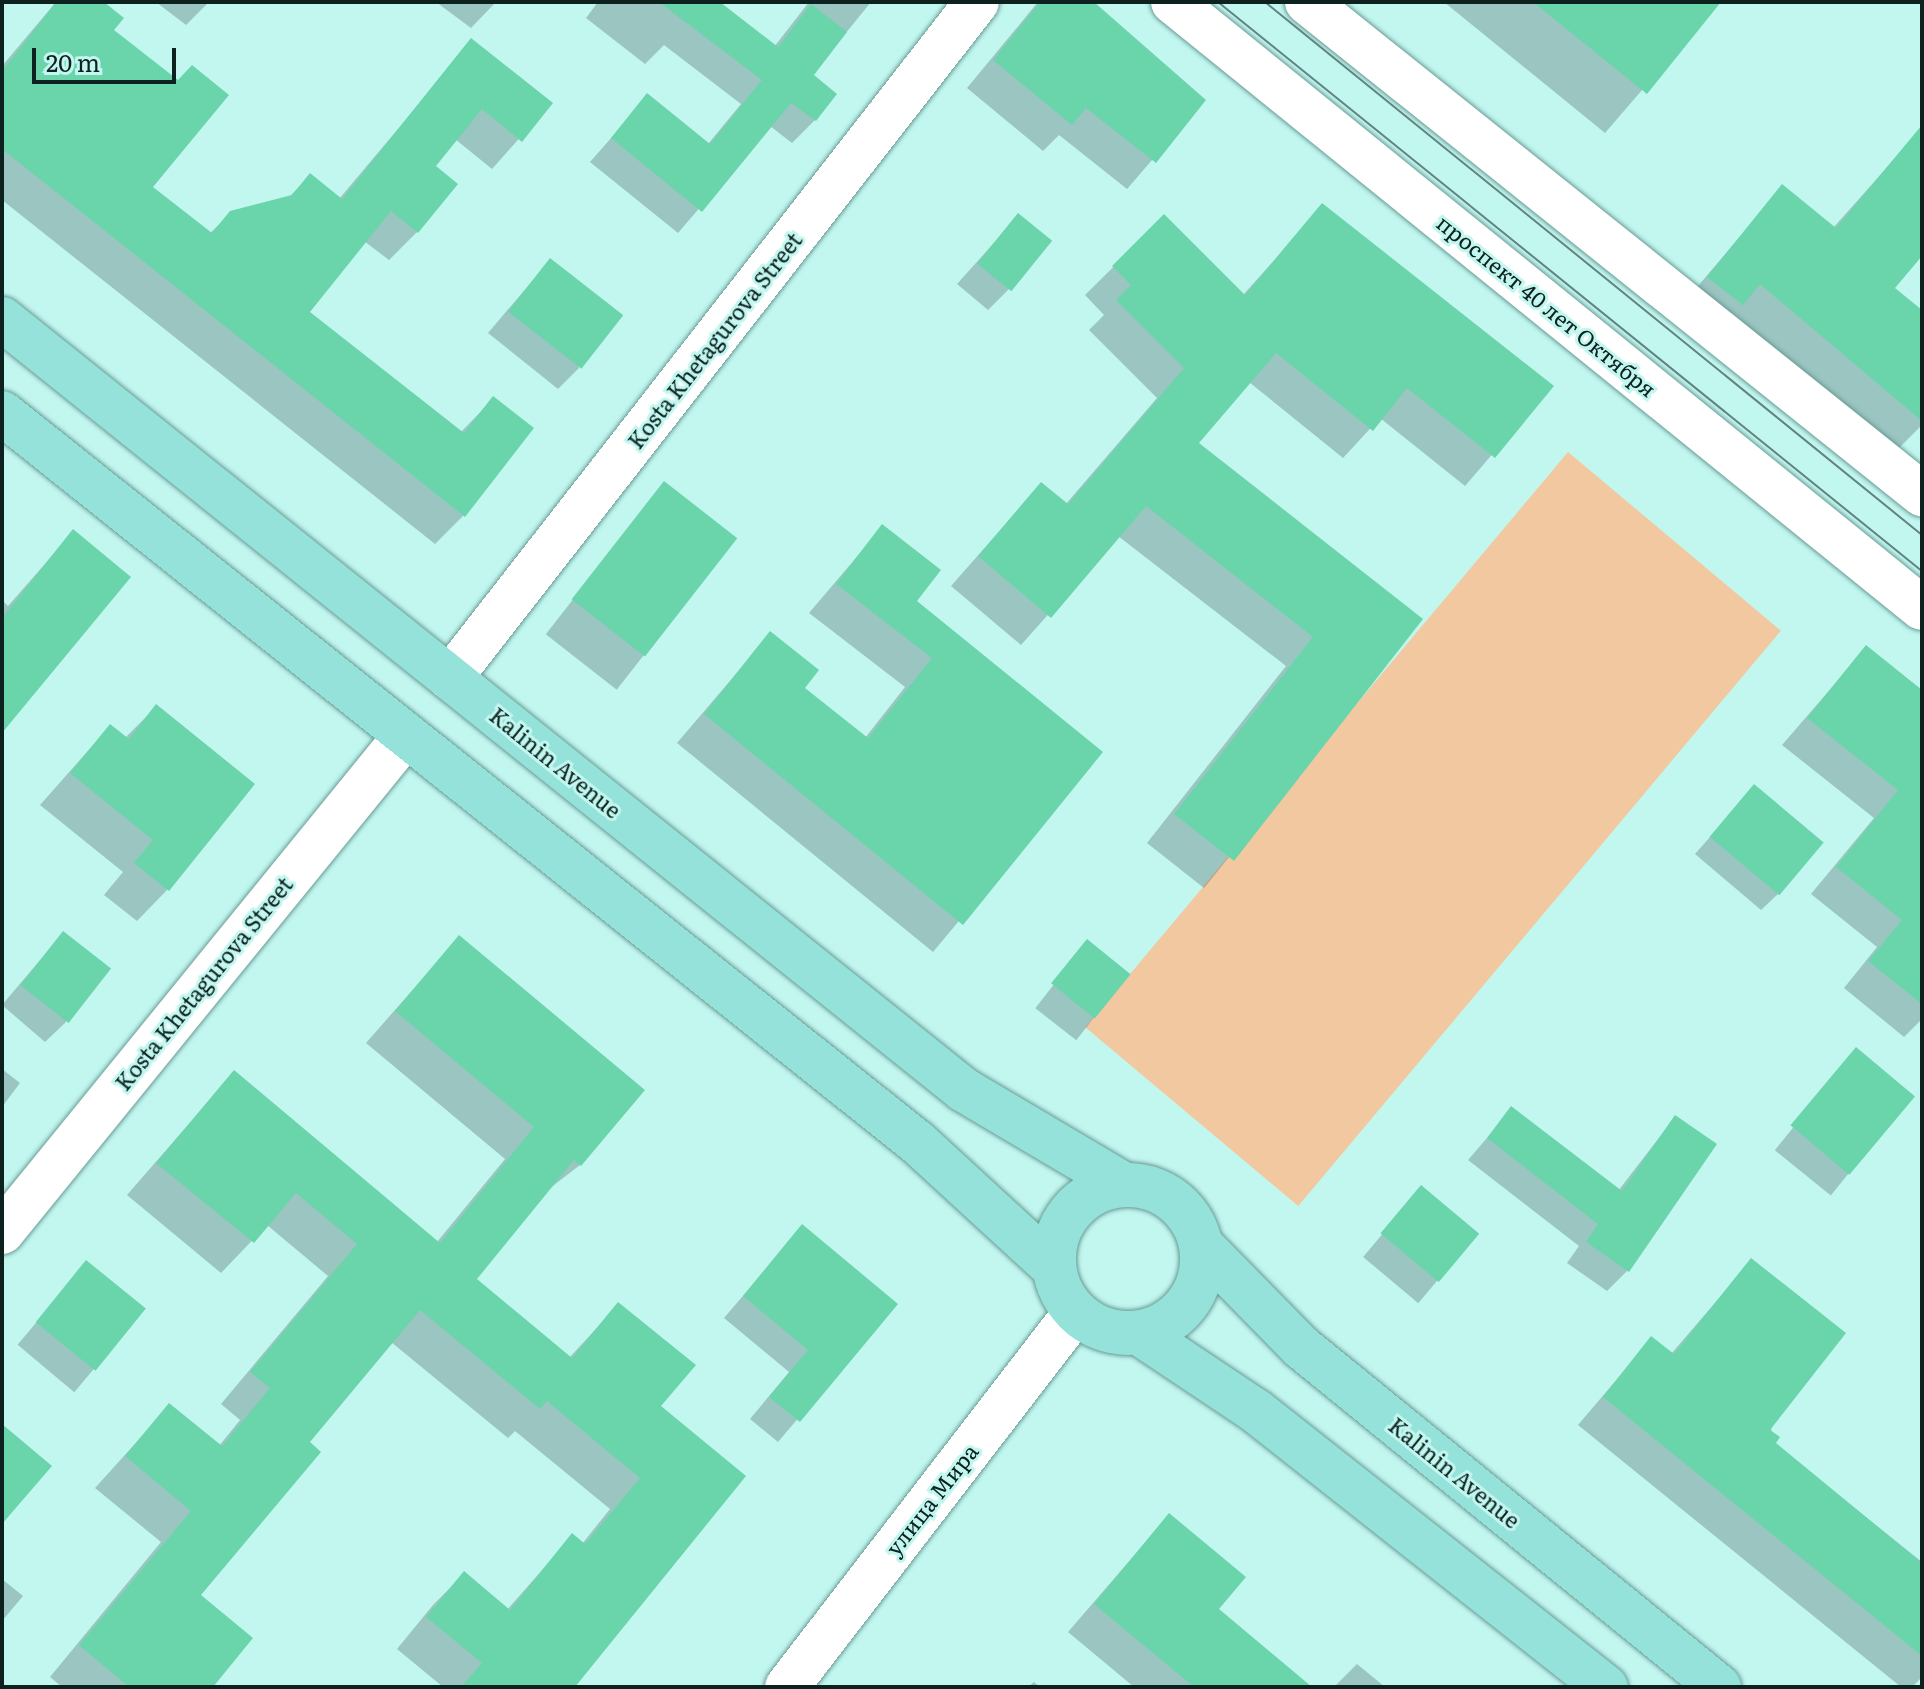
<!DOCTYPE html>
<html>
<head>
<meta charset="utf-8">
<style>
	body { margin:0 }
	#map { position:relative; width:1924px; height:1689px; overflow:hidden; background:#c2f7f0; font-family:Literata,serif }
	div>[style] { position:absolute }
	.green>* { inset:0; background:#f1c89f; transform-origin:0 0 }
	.shadow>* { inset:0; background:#0003; transform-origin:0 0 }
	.building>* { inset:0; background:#6ad4ab; transform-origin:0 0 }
	.roads { filter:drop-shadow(0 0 2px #699b95) drop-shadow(0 0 2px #699b95) }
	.minor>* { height:44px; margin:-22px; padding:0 22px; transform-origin:22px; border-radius:22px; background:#fff }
	.tertiary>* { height:44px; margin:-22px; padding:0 22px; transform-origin:22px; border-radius:22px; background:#fff }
	.primary>* { height:44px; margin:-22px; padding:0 22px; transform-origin:22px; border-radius:22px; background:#94e2da }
	.primary>.ring { margin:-22px; padding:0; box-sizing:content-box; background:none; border:44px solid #94e2da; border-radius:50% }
	.tram>* { height:2px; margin:-1px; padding:0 1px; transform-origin:1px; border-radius:1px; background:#618480 }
	span { translate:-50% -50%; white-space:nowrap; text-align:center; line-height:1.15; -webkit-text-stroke:6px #c2f7f0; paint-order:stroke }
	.street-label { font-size:22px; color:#0d211f }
	.frame { position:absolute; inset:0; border:4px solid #0d211f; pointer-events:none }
	.scale { position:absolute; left:32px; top:48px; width:144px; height:36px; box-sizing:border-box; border:4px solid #0d211f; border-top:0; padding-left:10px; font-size:24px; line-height:28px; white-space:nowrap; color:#0d211f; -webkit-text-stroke:6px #c2f7f0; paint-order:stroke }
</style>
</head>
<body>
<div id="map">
	<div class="green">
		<i style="left:1568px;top:452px;width:278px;height:751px;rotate:40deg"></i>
	</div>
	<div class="shadow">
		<i style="clip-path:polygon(56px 2px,101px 2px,150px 187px,209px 234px,231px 213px,287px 199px,310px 176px,339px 199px,472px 41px,550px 104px,492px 169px,455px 139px,433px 166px,417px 232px,389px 260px,364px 241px,307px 313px,460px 433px,493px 399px,463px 516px,435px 544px,2px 200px,2px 66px)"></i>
		<i style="clip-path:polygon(156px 2px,209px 2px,186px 25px)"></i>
		<i style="clip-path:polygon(436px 2px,496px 2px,471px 28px)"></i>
		<i style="clip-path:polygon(598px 2px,716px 2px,774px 47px,809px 2px,871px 2px,811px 76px,815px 120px,792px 143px,770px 126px,678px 233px,590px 162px,648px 96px,708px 144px,741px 104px,664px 45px,645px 64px,586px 18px)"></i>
		<i style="clip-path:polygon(1038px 2px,1089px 2px,1203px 101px,1127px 189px,1059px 135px,1043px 151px,967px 88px)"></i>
		<i style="clip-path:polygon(1444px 2px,1718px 2px,1605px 133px)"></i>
		<i style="clip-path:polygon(1922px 128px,1922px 253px,1893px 288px,1922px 312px,1922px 425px,1896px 451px,1732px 313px,1713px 332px,1681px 306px,1782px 187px,1833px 228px)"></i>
		<i style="clip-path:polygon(1323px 206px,1551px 386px,1465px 486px,1380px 418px,1343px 458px,1249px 382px,1197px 444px,1421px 619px,1204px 888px,1147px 843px,1286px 666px,1118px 536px,1021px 645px,951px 586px,1041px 484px,1065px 505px,1157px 398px,1089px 330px,1104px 315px,1085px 295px,1164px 217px,1243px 295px)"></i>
		<i style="clip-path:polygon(1019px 215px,1009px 289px,988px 310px,957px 284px)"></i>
		<i style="clip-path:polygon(550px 260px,579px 368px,558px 389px,488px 333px)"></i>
		<i style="left:664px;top:483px;width:90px;height:192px;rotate:38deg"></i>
		<i style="clip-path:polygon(883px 526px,914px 601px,1100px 752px,933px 952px,677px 743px,770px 634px,802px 688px,865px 738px,905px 687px,809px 613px)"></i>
		<i style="clip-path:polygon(73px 532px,2px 730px,2px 600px,8px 606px)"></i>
		<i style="clip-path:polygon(1866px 648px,1922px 690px,1922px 1019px,1904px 1037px,1844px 988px,1877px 947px,1811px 894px,1874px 818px,1782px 745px)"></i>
		<i style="clip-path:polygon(156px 707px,167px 890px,137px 921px,104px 895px,123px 872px,40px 805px,110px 726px,125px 738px)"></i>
		<i style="clip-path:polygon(1754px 787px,1778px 894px,1761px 910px,1695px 854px)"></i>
		<i style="clip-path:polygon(63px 933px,66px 1022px,45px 1042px,2px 1005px)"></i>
		<i style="clip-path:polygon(459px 937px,580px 1165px,545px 1192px,474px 1279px,569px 1358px,618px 1305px,658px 1406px,744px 1476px,571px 1687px,443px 1687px,397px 1649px,433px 1605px,464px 1574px,507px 1610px,572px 1536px,582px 1544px,610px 1509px,515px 1431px,508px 1438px,391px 1342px,307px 1443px,198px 1596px,210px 1687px,62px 1687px,50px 1677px,161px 1542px,95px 1488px,170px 1405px,219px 1446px,240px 1420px,221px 1404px,328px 1276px,267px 1225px,221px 1273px,127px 1195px,234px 1072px,437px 1242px,505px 1159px,366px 1043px)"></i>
		<i style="left:1087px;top:942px;width:52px;height:84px;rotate:38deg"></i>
		<i style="left:1856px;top:1050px;width:72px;height:129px;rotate:39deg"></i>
		<i style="clip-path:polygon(2px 1069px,20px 1083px,2px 1107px)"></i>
		<i style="clip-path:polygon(1512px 1109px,1618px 1191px,1675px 1117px,1627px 1271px,1607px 1291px,1567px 1263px,1579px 1246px,1468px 1160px)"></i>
		<i style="left:1421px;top:1188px;width:72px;height:90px;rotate:40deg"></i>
		<i style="clip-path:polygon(802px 1227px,895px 1304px,778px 1442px,750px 1419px,789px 1372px,724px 1318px)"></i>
		<i style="clip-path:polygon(1751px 1261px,1773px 1443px,1922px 1562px,1922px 1677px,1912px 1687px,1901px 1687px,1578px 1425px,1651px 1339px,1671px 1354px)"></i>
		<i style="left:87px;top:1262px;width:74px;height:108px;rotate:40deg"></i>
		<i style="clip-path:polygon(1169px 1515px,1216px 1609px,1308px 1687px,1134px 1687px,1068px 1632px)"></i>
		<i style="clip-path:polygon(2px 1579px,23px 1596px,2px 1621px)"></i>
		<i style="clip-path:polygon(1357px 1664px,1385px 1687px,1334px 1687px)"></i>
		<i style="clip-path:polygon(1034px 1682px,1040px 1687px,1028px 1687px)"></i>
	</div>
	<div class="building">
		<i style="clip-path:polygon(56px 2px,104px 2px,124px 18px,114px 30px,178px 80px,192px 65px,229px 95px,153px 187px,212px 233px,230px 211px,292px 195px,310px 173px,342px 199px,471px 38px,553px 103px,522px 142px,482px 109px,436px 166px,458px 184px,418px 233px,391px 211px,310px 312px,464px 433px,493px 396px,534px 428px,465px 517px,2px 149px,2px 71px)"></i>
		<i style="clip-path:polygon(659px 2px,720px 2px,778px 47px,811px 4px,847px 32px,814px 75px,837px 94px,816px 121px,791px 103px,702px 212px,611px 138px,647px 93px,710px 144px,762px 80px)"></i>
		<i style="clip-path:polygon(1040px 2px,1094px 2px,1206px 100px,1156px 163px,1086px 108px,1072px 125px,993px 60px)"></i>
		<i style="clip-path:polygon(1533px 2px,1721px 2px,1647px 94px)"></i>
		<i style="clip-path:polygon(1922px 125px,1922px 256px,1895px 288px,1922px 310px,1922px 421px,1760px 284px,1743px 305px,1707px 277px,1782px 184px,1836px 228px)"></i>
		<i style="clip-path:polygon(1322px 203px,1554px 386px,1495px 458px,1407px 388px,1373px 431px,1276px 353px,1199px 443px,1423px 619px,1234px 861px,1174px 814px,1313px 637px,1146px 506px,1051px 618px,978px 556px,1041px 482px,1068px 504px,1184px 368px,1116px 300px,1131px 285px,1112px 266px,1164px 214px,1245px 295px)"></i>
		<i style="left:1018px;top:213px;width:44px;height:65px;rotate:39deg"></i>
		<i style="left:550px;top:258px;width:93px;height:68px;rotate:38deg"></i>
		<i style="left:664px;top:481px;width:93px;height:150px;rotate:38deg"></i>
		<i style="clip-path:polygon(882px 524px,941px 570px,917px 601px,1103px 752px,963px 925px,704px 714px,770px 631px,819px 670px,805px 688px,868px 738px,932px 658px,836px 584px)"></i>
		<i style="clip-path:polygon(73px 529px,131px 577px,2px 733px,2px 618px)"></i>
		<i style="clip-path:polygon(1866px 645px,1922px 690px,1922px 1004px,1868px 961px,1902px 920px,1836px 867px,1898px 790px,1807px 718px)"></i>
		<i style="clip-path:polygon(156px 704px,255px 784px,169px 891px,134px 863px,153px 840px,70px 773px,110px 724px,129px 739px)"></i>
		<i style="left:1754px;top:784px;width:91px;height:69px;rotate:40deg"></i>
		<i style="left:63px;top:931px;width:61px;height:69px;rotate:38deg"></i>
		<i style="clip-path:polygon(459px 935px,645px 1090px,581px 1166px,574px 1160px,477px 1279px,572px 1358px,618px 1302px,696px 1365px,661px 1406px,746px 1476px,575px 1687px,461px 1687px,482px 1663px,426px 1617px,464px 1571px,510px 1610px,572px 1533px,585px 1544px,640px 1478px,547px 1401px,540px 1409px,420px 1310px,310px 1442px,321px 1452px,201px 1595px,253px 1638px,213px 1687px,129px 1687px,79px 1645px,191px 1511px,125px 1456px,169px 1403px,222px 1446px,270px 1388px,250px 1372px,357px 1244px,296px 1193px,254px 1243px,156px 1163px,234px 1070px,440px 1243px,534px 1127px,395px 1011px)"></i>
		<i style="left:1087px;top:939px;width:56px;height:57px;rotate:39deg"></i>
		<i style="left:1856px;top:1047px;width:77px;height:102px;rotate:40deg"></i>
		<i style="clip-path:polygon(1511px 1106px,1622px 1191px,1675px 1115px,1717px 1144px,1629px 1272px,1586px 1242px,1598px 1224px,1487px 1138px)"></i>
		<i style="left:1421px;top:1185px;width:76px;height:63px;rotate:40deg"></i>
		<i style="clip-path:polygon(802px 1224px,898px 1304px,800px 1422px,769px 1397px,808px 1350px,743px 1296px)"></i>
		<i style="clip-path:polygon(1751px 1258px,1846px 1333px,1770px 1430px,1780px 1437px,1776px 1443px,1922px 1563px,1922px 1656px,1603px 1397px,1651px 1336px,1674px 1354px)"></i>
		<i style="left:86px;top:1260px;width:77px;height:80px;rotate:39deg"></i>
		<i style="clip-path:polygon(2px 1424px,52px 1466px,2px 1524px)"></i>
		<i style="clip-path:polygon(1169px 1513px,1246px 1577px,1219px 1609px,1312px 1687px,1194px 1687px,1094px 1604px)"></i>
	</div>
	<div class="roads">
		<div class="minor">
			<i style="left:450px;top:678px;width:857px;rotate:-52.06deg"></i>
			<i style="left:2px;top:1232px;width:640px;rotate:-50.89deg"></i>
			<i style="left:787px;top:1687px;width:473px;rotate:-52.4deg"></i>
		</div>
		<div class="tertiary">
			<i style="left:1173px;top:2px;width:963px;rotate:38.98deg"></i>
			<i style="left:1307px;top:2px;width:788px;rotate:38.66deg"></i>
		</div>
		<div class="primary">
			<i style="left:2px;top:319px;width:1233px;rotate:38.71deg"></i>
			<i style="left:964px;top:1090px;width:185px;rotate:30.6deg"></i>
			<i style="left:2px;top:413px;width:1170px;rotate:38.55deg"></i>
			<i style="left:917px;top:1142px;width:186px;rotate:42.6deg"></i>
			<i class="ring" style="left:1054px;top:1185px;width:104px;height:104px"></i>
			<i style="left:1202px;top:1246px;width:141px;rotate:45.6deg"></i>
			<i style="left:1301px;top:1347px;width:539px;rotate:39.12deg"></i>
			<i style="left:1139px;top:1333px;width:141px;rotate:33.7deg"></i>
			<i style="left:1256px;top:1411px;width:446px;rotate:38.3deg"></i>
		</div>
	</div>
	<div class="tram">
		<i style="left:1218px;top:2px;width:905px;rotate:38.95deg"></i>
		<i style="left:1265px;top:2px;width:846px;rotate:39.05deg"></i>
	</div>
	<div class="street-label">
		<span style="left:1547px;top:305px;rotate:39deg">проспект 40 лет Октября</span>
		<span style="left:714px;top:340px;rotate:-52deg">Kosta Khetagurova Street</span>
		<span style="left:556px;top:762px;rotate:39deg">Kalinin Avenue</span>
		<span style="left:203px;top:983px;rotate:-51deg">Kosta Khetagurova Street</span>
		<span style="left:1455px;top:1472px;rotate:39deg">Kalinin Avenue</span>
		<span style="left:931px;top:1499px;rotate:-52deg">улица Мира</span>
	</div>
	<div class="frame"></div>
	<div class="scale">20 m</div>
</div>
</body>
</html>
